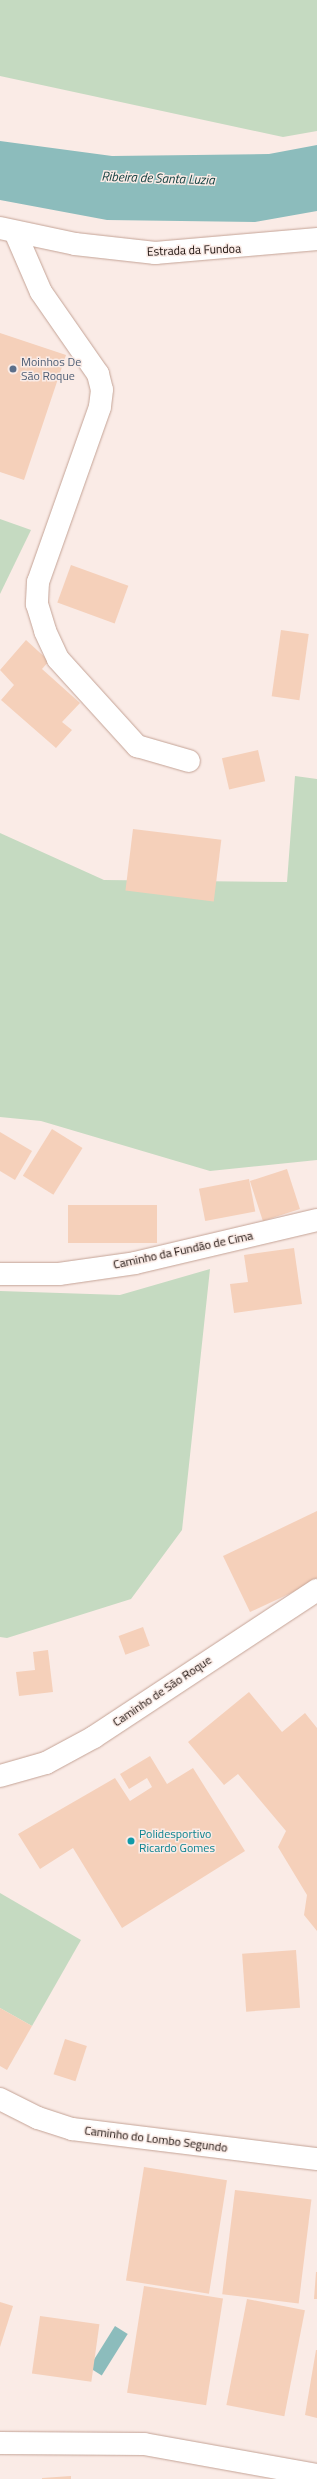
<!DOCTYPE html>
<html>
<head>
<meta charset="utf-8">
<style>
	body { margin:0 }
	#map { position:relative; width:317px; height:2479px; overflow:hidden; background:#faebe6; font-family:"Titillium Web",sans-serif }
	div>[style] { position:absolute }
	.green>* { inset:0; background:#c5dac1 }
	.water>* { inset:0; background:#8cbcbc; transform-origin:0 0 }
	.building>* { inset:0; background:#f5d0ba; transform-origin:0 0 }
	.roads { filter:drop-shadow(0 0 1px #c4a396) drop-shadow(0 0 1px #c4a396) }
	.minor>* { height:22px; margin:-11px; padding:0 11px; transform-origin:11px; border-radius:11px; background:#fff }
	.major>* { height:22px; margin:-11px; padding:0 11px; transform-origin:11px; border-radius:11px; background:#fff }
	.dots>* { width:11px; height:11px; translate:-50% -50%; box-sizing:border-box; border:2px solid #faebe6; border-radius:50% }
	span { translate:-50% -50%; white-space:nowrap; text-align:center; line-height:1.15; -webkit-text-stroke:3px #faebe6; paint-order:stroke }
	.street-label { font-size:12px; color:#160b07 }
	.service-label { font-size:12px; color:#4e5e75 }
	.left { translate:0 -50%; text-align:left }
	.culture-label { font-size:12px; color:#0d838f }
	.water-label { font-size:13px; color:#0e3d3d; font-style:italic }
</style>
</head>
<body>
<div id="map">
	<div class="green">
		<i style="clip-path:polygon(0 0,317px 0,317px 131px,283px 137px,0 76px)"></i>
		<i style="clip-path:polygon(0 519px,31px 530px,0 594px)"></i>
		<i style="clip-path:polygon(295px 776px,317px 779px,317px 1160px,210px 1171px,41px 1121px,0 1117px,0 833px,104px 880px,287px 882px)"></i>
		<i style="clip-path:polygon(210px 1269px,182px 1530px,131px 1599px,7px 1638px,0 1637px,0 1291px,120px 1295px)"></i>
		<i style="clip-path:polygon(0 1893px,81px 1940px,32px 2026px,0 2008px)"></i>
	</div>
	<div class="water">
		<i style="clip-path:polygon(0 141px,112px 156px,269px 154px,317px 145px,317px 211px,255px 222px,107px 220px,0 200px)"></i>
		<i style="left:115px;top:2326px;width:15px;height:49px;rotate:32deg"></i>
	</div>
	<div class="building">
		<i style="clip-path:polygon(0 333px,66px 355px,24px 480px,0 472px)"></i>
		<i style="left:71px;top:565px;width:61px;height:40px;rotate:20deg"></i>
		<i style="left:281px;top:630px;width:28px;height:67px;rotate:8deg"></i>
		<i style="clip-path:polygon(26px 640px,49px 661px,42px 669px,80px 703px,62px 722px,72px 730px,56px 748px,1px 700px,14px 685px,0 670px)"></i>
		<i style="left:258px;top:750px;width:32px;height:37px;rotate:77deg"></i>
		<i style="left:133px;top:829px;width:89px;height:62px;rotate:7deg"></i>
		<i style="left:52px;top:1129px;width:36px;height:55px;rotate:32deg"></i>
		<i style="clip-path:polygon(0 1132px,32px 1151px,15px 1180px,0 1171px)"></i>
		<i style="left:287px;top:1169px;width:42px;height:39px;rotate:72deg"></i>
		<i style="left:249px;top:1179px;width:33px;height:51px;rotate:79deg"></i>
		<i style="left:157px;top:1205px;width:38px;height:89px;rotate:90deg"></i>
		<i style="clip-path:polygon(294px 1248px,302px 1304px,234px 1313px,230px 1284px,248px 1282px,244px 1255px)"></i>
		<i style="clip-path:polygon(317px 1511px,317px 1581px,250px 1612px,223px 1556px)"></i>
		<i style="left:143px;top:1627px;width:20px;height:26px;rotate:70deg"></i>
		<i style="clip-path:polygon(48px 1650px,53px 1692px,19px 1696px,16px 1672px,35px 1670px,33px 1652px)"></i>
		<i style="clip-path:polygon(249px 1692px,282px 1732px,305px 1713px,317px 1728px,317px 1931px,304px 1915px,307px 1895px,278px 1847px,286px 1831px,238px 1774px,224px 1785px,188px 1742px)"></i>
		<i style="clip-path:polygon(150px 1756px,167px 1784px,193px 1768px,245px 1851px,122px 1928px,73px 1848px,40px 1869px,18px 1834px,115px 1778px,130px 1801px,152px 1787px,147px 1778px,129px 1789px,120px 1774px)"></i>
		<i style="left:296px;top:1950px;width:58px;height:54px;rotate:86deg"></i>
		<i style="clip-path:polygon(0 2008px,32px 2026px,7px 2070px,0 2066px)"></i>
		<i style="left:65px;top:2039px;width:23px;height:37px;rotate:18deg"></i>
		<i style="left:144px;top:2167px;width:84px;height:115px;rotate:9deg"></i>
		<i style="left:235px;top:2190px;width:77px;height:105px;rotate:7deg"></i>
		<i style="clip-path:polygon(316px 2272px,317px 2272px,317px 2299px,314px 2299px)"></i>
		<i style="left:144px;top:2286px;width:80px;height:108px;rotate:9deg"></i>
		<i style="left:247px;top:2299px;width:59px;height:108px;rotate:11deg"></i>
		<i style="clip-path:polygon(0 2302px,13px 2306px,0 2347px)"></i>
		<i style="left:40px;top:2316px;width:60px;height:58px;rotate:8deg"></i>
		<i style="clip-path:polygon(316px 2350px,317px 2350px,317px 2418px,305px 2415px)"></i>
		<i style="clip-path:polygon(71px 2476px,71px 2479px,42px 2479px,42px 2478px)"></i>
	</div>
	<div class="roads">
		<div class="minor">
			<i style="left:15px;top:232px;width:65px;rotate:66.6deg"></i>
			<i style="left:41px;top:292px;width:100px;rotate:55.2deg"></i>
			<i style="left:98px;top:374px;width:16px;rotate:76deg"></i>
			<i style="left:102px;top:390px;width:17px;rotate:97deg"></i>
			<i style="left:100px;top:407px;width:186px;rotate:109.5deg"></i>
			<i style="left:38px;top:582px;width:22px;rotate:93deg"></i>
			<i style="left:37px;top:604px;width:28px;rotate:73deg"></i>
			<i style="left:45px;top:631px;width:31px;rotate:65deg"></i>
			<i style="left:58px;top:659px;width:118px;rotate:47.8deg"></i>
			<i style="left:137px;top:746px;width:54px;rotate:16.1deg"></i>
			<i style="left:0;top:1274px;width:59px"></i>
			<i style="left:59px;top:1274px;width:77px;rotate:-8.2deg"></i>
			<i style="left:135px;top:1263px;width:187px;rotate:-13.3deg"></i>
			<i style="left:0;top:1776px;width:48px;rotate:-15.8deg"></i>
			<i style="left:46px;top:1763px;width:55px;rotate:-28.4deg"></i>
			<i style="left:94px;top:1737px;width:267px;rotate:-33.4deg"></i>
			<i style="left:0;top:2099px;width:42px;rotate:26.6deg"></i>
			<i style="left:38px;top:2118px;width:36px;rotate:18deg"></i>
			<i style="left:72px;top:2129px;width:247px;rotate:7deg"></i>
			<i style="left:0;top:2443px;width:144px;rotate:0.4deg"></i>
			<i style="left:144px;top:2444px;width:176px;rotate:10.2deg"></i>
		</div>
		<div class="major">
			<i style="left:0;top:228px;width:77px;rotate:12deg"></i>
			<i style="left:75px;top:244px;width:81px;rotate:6.4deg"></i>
			<i style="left:155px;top:253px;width:163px;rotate:-4.9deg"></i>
		</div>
	</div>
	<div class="dots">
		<i style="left:13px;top:369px;background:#5c6f8a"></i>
		<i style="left:131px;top:1841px;background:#0f9aa8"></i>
	</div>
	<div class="street-label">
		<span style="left:194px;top:250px;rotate:-2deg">Estrada da Fundoa</span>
		<span style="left:183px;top:1250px;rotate:-12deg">Caminho da Fundão de Cima</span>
		<span style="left:162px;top:1691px;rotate:-34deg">Caminho de São Roque</span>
		<span style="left:156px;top:2139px;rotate:7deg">Caminho do Lombo Segundo</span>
	</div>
	<div class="service-label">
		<span class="left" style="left:21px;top:369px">Moinhos De<br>São Roque</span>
	</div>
	<div class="culture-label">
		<span class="left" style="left:139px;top:1841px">Polidesportivo<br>Ricardo Gomes</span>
	</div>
	<div class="water-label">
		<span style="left:158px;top:178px;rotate:2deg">Ribeira de Santa Luzia</span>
	</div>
</div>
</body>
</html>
